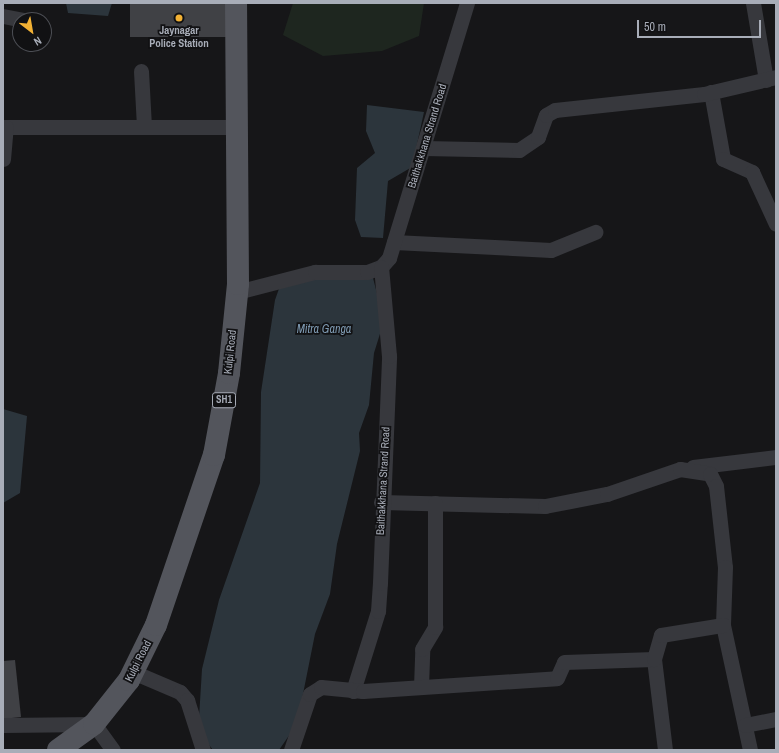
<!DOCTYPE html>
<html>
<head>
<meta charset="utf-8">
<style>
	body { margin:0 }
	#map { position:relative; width:779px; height:753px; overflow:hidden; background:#161618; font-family:"Archivo Narrow",sans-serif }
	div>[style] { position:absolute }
	.green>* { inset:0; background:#1e261f }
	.water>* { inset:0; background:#2c353c }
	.building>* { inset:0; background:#404145; transform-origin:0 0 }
	.minor>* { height:15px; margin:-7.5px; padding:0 7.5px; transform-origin:7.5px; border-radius:7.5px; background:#37383d }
	.primary>* { height:22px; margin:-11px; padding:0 11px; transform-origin:11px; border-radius:11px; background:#53555c }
	.dots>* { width:11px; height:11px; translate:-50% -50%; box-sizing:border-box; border:2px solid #111113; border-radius:50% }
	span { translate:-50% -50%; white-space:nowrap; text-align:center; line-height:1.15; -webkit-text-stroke:3.5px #111113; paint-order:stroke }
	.shield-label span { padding:1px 3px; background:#111113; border:1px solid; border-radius:3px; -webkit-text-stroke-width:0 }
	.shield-label { font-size:10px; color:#a8adb8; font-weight:700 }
	.poi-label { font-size:11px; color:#a8adb8; font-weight:700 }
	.street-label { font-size:11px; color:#a8adb8 }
	.water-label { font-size:12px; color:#7f9bb3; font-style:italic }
	.frame { position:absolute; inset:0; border:4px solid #a8adb8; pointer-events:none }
	.north { position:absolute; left:12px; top:12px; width:40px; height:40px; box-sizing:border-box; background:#111113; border:1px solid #4d4f55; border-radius:50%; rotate:149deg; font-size:11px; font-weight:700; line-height:16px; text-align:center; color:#a8adb8 }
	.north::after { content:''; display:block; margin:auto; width:14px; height:18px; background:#f2b134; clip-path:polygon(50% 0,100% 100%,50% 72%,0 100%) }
	.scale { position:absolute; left:637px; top:20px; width:124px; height:18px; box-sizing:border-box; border:2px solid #a8adb8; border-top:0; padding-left:5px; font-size:12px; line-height:14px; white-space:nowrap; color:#a8adb8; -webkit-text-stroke:3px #111113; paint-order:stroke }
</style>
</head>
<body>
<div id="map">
	<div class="green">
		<i style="clip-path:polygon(293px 3px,424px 3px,419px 36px,382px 51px,323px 56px,283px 35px)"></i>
	</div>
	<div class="water">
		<i style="clip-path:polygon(66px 3px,112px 3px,108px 16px,68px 13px)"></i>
		<i style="clip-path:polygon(367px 105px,424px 112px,412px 167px,388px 181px,383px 238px,361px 237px,355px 220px,357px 168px,375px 153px,366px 131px)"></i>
		<i style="clip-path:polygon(353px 273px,373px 278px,384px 321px,374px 353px,369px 405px,359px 433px,360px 451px,337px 544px,330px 594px,315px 634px,297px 724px,279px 750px,213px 750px,202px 736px,199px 718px,202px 669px,219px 600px,260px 483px,261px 392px,275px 300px,281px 283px)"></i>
		<i style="clip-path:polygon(3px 409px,27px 416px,20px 493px,3px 503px)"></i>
	</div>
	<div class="building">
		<i style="left:130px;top:3px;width:97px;height:34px"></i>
		<i style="clip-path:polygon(15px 660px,21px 717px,3px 719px,3px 661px)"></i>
	</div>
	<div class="minor">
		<i style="left:753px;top:3px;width:78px;rotate:80.4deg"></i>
		<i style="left:3px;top:16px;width:20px;rotate:11deg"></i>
		<i style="left:141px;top:71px;width:56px;rotate:86.9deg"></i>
		<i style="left:711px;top:92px;width:68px;rotate:79.8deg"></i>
		<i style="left:723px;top:159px;width:32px;rotate:24deg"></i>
		<i style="left:752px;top:172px;width:57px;rotate:65.2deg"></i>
		<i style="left:3px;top:127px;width:234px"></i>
		<i style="left:424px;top:148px;width:95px;rotate:1.2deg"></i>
		<i style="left:519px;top:150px;width:23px;rotate:-34deg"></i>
		<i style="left:538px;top:137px;width:23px;rotate:-70deg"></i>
		<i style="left:546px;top:115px;width:10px;rotate:-29deg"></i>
		<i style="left:555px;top:110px;width:150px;rotate:-6.1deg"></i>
		<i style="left:704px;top:94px;width:74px;rotate:-13.3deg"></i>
		<i style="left:3px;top:159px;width:32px;rotate:-85deg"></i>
		<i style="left:394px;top:242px;width:157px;rotate:2.9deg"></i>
		<i style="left:551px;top:250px;width:48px;rotate:-22.2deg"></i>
		<i style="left:237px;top:292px;width:81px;rotate:-14.4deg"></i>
		<i style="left:315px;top:272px;width:52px"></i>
		<i style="left:367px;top:272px;width:15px;rotate:-20deg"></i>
		<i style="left:381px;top:267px;width:12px;rotate:-48deg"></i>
		<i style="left:389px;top:258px;width:267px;rotate:-73deg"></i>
		<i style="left:693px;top:467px;width:84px;rotate:-6.9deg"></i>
		<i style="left:381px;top:502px;width:164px;rotate:1.4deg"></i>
		<i style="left:545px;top:506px;width:63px;rotate:-11deg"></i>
		<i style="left:607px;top:494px;width:77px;rotate:-18.9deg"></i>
		<i style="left:680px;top:469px;width:30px;rotate:9deg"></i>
		<i style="left:710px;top:474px;width:13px;rotate:63deg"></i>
		<i style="left:716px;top:486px;width:81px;rotate:83.7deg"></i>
		<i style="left:725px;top:567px;width:58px;rotate:92deg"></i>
		<i style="left:723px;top:625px;width:128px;rotate:77.8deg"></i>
		<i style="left:654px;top:659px;width:92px;rotate:83.1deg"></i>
		<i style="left:133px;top:672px;width:51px;rotate:23.1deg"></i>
		<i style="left:180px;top:692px;width:11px;rotate:49deg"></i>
		<i style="left:187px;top:700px;width:52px;rotate:72.3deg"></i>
		<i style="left:421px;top:687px;width:38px;rotate:-88deg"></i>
		<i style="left:422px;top:649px;width:26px;rotate:-59deg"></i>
		<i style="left:435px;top:627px;width:124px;rotate:-90deg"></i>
		<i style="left:353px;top:691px;width:84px;rotate:-72.6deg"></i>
		<i style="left:378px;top:611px;width:28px;rotate:-86deg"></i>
		<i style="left:380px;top:583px;width:227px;rotate:-87.7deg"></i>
		<i style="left:389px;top:356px;width:89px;rotate:-95.1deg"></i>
		<i style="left:3px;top:725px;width:91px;rotate:-0.6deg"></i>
		<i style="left:94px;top:724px;width:32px;rotate:54deg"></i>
		<i style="left:745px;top:725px;width:32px;rotate:-11deg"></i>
		<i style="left:291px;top:750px;width:59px;rotate:-71.3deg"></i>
		<i style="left:310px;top:694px;width:13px;rotate:-32deg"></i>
		<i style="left:321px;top:687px;width:42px;rotate:5.4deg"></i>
		<i style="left:363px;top:691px;width:194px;rotate:-3.8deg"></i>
		<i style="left:557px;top:678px;width:17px;rotate:-66deg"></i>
		<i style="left:564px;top:662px;width:90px;rotate:-1.9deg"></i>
		<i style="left:654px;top:659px;width:25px;rotate:-74deg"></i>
		<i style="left:661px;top:635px;width:63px;rotate:-9.2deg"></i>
	</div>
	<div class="primary">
		<i style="left:58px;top:750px;width:44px;rotate:-35.8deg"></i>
		<i style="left:94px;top:724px;width:56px;rotate:-51.5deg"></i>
		<i style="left:129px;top:680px;width:61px;rotate:-63.9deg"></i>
		<i style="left:156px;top:625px;width:180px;rotate:-71.2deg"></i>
		<i style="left:214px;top:455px;width:83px;rotate:-79.6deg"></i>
		<i style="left:229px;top:373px;width:89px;rotate:-84.2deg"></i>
		<i style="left:238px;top:284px;width:281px;rotate:-90.4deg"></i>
	</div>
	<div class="dots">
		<i style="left:179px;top:18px;background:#f2b134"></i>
	</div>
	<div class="shield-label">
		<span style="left:224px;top:400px">SH1</span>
	</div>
	<div class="poi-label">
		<span style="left:179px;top:37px">Jaynagar<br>Police Station</span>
	</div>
	<div class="street-label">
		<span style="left:427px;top:136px;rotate:-73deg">Baithakkhana Strand Road</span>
		<span style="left:230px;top:352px;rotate:-84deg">Kulpi Road</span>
		<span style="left:383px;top:481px;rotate:-87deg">Baithakkhana Strand Road</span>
		<span style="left:138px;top:661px;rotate:-63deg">Kulpi Road</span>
	</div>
	<div class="water-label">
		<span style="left:324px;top:330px">Mitra Ganga</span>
	</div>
	<div class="frame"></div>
	<div class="north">N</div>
	<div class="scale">50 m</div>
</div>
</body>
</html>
